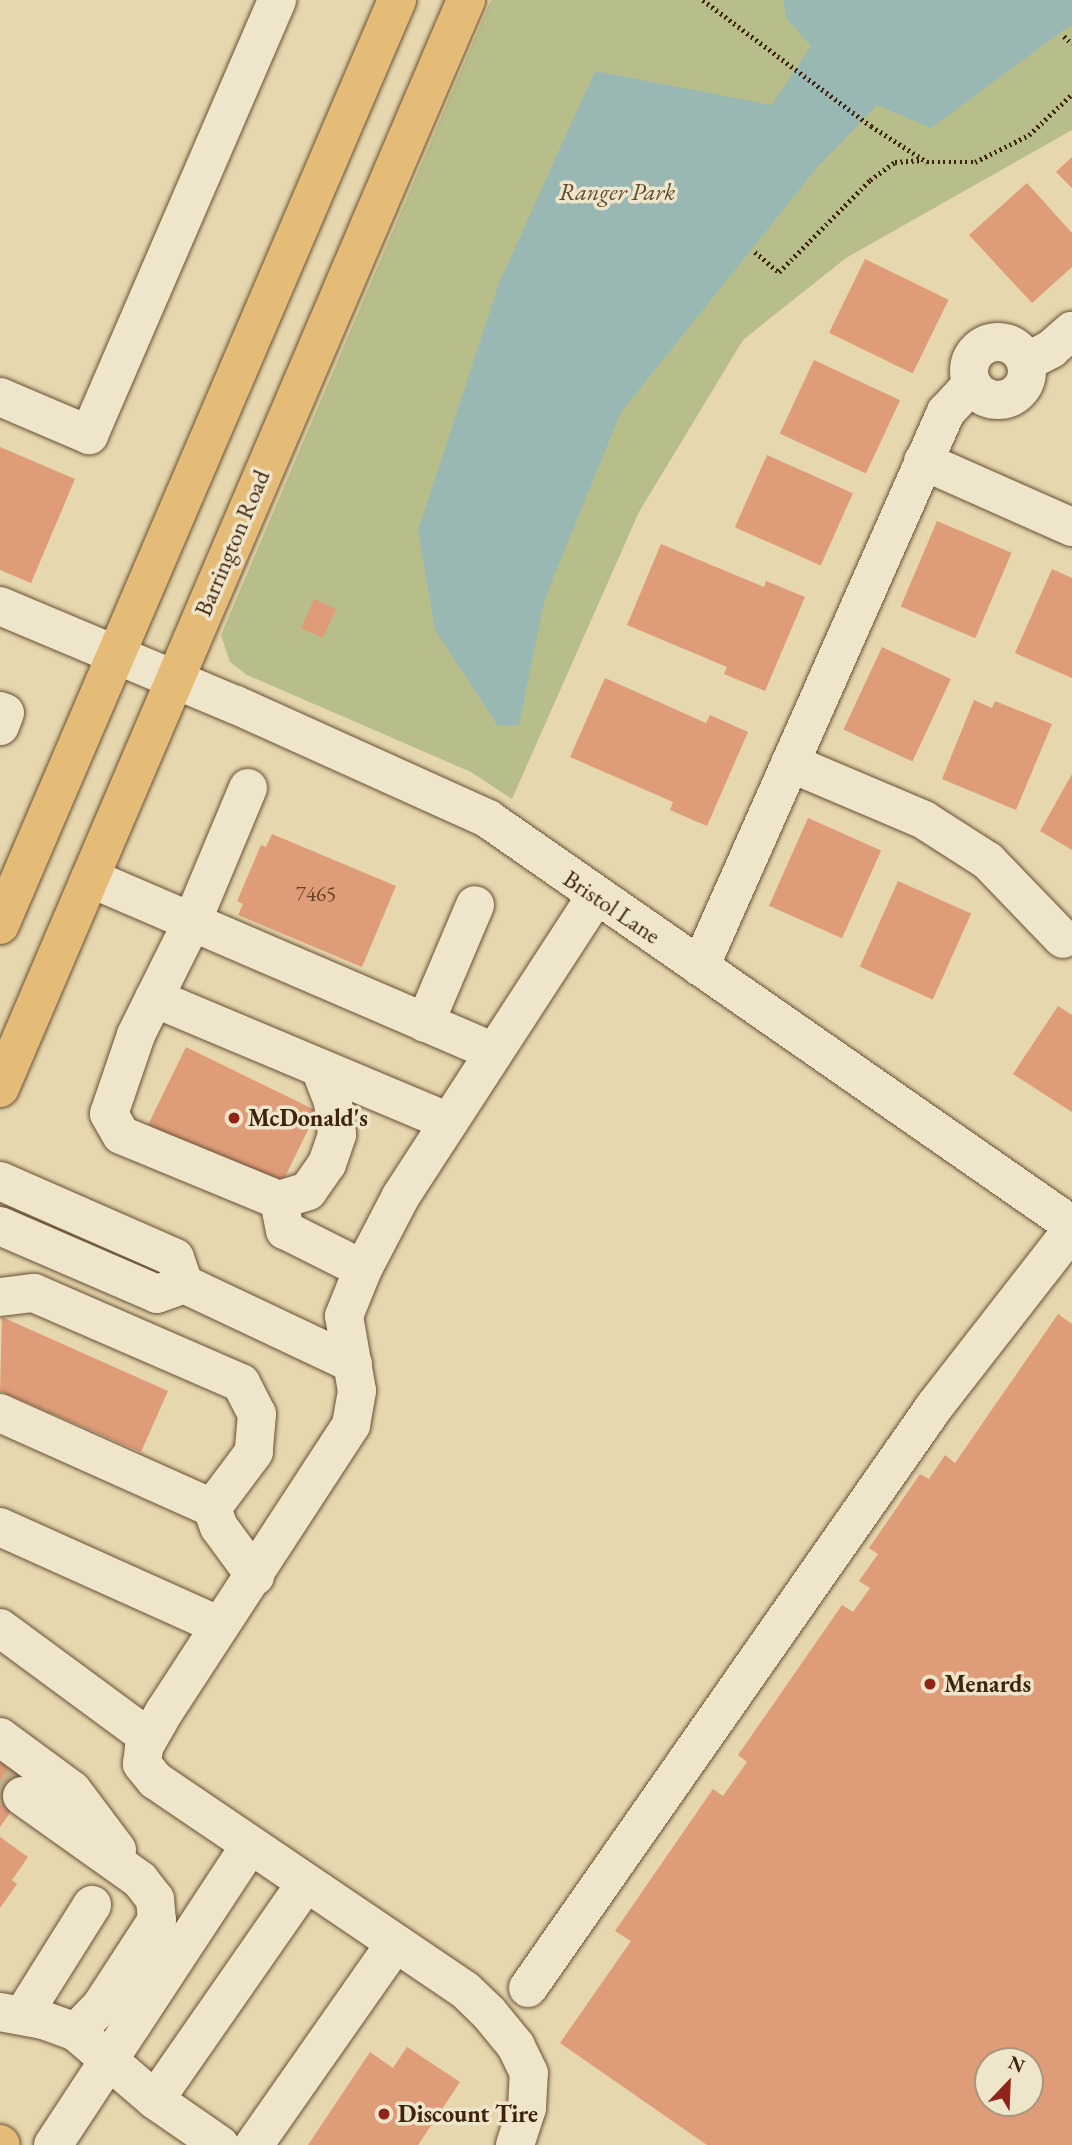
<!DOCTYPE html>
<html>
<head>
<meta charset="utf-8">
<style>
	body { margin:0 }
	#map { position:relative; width:1072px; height:2145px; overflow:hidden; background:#e7d7ae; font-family:"EB Garamond",serif }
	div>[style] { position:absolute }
	.green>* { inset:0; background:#b8be89 }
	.water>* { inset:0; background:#99b8b3 }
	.building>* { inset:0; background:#df9c79; transform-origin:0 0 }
	.minor-tunnel>* { height:38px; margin-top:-19px; transform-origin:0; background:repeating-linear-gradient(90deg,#c5b38e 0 38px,transparent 0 57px) }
	.path>* { height:4.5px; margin-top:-2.25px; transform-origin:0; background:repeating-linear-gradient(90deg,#3e230d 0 2px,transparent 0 5.5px) }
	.roads { filter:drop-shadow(0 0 2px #685035) drop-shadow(0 0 2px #685035) }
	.minor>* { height:38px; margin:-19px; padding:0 19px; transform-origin:19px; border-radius:19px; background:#efe5ca }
	.minor>.ring { margin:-19px; padding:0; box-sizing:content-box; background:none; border:38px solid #efe5ca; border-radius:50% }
	.major>* { height:38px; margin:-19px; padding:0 19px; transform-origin:19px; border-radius:19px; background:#e4bc77 }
	.dots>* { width:19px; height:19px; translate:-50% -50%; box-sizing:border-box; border:4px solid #efe5ca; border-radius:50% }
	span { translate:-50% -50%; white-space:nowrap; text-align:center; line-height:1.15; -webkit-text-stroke:7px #efe5ca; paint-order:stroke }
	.number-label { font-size:21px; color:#664128 }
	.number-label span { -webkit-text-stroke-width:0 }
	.park-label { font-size:24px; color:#5c4a2c; font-style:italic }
	.street-label { font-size:24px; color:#3e230d }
	.poi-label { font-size:24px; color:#3e230d; font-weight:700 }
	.left { translate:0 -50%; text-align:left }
	.north { position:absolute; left:974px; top:2047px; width:70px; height:70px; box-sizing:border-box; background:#efe5ca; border:2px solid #a8977e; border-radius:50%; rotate:23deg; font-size:19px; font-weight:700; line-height:28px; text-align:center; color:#3e230d }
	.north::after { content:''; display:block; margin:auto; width:24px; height:32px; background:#8f2418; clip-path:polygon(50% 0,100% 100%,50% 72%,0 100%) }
</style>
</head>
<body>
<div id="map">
	<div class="green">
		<i style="clip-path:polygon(491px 0,1072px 0,1072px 130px,846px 258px,743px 340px,639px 512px,512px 799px,471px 772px,247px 675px,230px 662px,221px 635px)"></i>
	</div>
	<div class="water">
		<i style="clip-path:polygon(783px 0,1072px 0,1072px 24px,931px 128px,877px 105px,814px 171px,621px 412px,545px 598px,519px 725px,498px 726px,435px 630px,418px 531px,499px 283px,595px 71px,772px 105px,811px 46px,787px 19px)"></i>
	</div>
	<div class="building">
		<i style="clip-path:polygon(1072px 157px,1072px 188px,1056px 172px)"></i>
		<i style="clip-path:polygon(1027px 183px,1072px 233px,1072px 267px,1032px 303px,969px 235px)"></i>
		<i style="left:865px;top:259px;width:93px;height:82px;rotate:26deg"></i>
		<i style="left:814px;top:360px;width:95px;height:81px;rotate:25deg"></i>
		<i style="clip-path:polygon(0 447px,75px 479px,31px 583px,0 570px)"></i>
		<i style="left:767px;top:455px;width:94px;height:79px;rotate:24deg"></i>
		<i style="left:937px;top:521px;width:81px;height:93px;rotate:23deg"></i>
		<i style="clip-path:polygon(661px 544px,764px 587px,766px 581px,805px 597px,765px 691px,724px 674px,727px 667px,627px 625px)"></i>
		<i style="clip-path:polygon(1052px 569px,1072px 578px,1072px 678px,1015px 653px)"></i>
		<i style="left:314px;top:599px;width:24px;height:32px;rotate:24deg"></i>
		<i style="left:882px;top:647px;width:76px;height:91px;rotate:25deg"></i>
		<i style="clip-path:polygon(605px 678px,706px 723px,710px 715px,748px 732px,707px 826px,670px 810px,673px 802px,570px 757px)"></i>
		<i style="clip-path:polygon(974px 700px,992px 708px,995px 701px,1052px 724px,1016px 810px,942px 779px)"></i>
		<i style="clip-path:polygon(1072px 774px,1072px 850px,1040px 831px)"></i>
		<i style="left:808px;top:818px;width:80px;height:96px;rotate:24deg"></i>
		<i style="clip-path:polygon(272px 834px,396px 886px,362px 967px,238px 915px,243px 904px,237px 901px,261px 845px,266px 847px)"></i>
		<i style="left:898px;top:881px;width:80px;height:94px;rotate:24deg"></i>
		<i style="clip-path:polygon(1058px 1006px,1072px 1015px,1072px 1112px,1013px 1074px)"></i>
		<i style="left:186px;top:1047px;width:146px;height:86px;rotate:26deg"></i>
		<i style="clip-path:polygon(evenodd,1058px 1314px,1072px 1324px,1072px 2145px,707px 2145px,560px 2043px,631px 1941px,615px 1931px,713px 1789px,723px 1796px,747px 1762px,738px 1755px,842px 1605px,853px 1612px,870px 1588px,859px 1581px,878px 1554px,869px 1548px,920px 1474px,929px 1479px,945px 1455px,955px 1463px,1058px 1314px,988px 2061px,1030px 2061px,1030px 2103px,988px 2103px,988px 2061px)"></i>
		<i style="clip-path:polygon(2px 1317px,168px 1391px,141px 1452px,0 1391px)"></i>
		<i style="clip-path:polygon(0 1762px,31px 1784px,0 1827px)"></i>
		<i style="clip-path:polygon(0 1837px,28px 1857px,12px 1880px,17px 1884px,0 1908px)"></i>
		<i style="clip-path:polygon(407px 2047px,460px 2082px,418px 2145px,308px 2145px,370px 2052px,393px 2068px)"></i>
	</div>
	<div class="minor-tunnel">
		<i style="left:0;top:1780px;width:27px;rotate:36deg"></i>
	</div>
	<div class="path">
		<i style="left:703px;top:0;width:210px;rotate:36.9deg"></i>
		<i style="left:871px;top:126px;width:67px;rotate:32.7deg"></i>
		<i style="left:927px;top:162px;width:48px"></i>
		<i style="left:975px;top:162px;width:60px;rotate:-26.6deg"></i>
		<i style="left:1029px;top:135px;width:59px;rotate:-43.6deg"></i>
		<i style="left:1064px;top:36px;width:11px;rotate:45deg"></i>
		<i style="left:755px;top:252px;width:31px;rotate:40deg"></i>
		<i style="left:779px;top:272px;width:129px;rotate:-45.3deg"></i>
		<i style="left:870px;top:180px;width:31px;rotate:-36deg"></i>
		<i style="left:895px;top:162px;width:28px;rotate:-4deg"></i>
	</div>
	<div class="roads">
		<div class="minor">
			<i class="ring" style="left:969px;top:342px;width:20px;height:20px"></i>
			<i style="left:1026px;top:362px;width:28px;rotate:-27deg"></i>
			<i style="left:1051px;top:349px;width:28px;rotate:-41deg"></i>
			<i style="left:0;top:397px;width:97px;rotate:23.1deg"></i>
			<i style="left:89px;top:435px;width:474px;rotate:-66.6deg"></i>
			<i style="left:923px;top:461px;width:163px;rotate:23.9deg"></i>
			<i style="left:0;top:606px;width:256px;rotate:22.8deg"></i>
			<i style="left:236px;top:705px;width:277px;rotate:24.3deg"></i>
			<i style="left:488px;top:819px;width:711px;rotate:34.81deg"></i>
			<i style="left:0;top:711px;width:5px;rotate:22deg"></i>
			<i style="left:5px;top:713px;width:14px;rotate:111deg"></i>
			<i style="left:790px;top:763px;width:146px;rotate:23deg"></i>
			<i style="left:924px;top:820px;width:76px;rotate:32.6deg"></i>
			<i style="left:988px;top:861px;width:108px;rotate:46.1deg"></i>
			<i style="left:248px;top:788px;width:147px;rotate:112.7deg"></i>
			<i style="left:191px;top:924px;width:124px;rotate:116.4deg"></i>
			<i style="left:136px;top:1035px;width:83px;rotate:108.9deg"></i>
			<i style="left:109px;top:1114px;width:24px;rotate:60deg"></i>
			<i style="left:121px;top:1135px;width:171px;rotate:22.4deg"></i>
			<i style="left:279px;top:1200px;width:30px;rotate:-17deg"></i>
			<i style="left:308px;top:1191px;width:33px;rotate:-55deg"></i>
			<i style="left:327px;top:1164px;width:31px;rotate:-71deg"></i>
			<i style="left:337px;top:1135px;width:33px;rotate:-97deg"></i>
			<i style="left:333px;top:1102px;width:36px;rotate:-111deg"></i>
			<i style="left:90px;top:878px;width:440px;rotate:23.3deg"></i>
			<i style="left:700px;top:967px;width:607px;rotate:-66.1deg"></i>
			<i style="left:946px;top:412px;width:37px;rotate:-47deg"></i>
			<i style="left:154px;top:998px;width:320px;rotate:22.8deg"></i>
			<i style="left:425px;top:1023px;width:128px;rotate:-67deg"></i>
			<i style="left:0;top:1181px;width:191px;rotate:23.7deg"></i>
			<i style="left:175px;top:1258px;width:28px;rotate:71deg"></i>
			<i style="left:279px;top:1200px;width:31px;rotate:79deg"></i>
			<i style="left:285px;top:1230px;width:87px;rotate:26.6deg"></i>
			<i style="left:0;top:1226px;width:171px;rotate:23.4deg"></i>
			<i style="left:157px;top:1294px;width:29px;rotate:-20deg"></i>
			<i style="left:184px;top:1284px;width:187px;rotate:25.3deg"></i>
			<i style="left:0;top:1297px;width:34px;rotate:-7deg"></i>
			<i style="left:34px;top:1293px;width:226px;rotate:23.5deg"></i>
			<i style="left:241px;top:1383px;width:35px;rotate:63deg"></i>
			<i style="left:257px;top:1414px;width:38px;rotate:95deg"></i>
			<i style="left:254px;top:1452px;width:70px;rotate:126.9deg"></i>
			<i style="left:0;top:1413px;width:232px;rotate:24.1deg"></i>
			<i style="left:212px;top:1508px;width:20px;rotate:70deg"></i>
			<i style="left:219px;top:1527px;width:61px;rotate:53.7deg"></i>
			<i style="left:0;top:1527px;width:241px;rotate:24.2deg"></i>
			<i style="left:0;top:1628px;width:185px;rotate:36.4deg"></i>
			<i style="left:0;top:1737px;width:89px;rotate:36.4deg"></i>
			<i style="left:72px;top:1790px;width:75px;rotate:53.1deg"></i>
			<i style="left:22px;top:1796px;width:145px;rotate:35.4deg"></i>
			<i style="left:140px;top:1880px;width:24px;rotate:52deg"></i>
			<i style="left:155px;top:1899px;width:21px;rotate:85deg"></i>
			<i style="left:157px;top:1920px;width:103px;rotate:123.1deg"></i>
			<i style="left:101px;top:2006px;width:36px;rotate:134deg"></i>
			<i style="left:528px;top:1988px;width:709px;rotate:-55.05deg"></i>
			<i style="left:934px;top:1407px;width:224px;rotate:-52.1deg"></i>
			<i style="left:0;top:2012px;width:44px;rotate:10.5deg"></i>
			<i style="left:43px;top:2020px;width:35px;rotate:20deg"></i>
			<i style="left:76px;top:2032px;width:104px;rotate:40.7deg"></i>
			<i style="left:23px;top:2015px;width:130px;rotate:-57.9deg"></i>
			<i style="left:53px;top:2145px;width:357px;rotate:-56.7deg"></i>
			<i style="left:220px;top:2145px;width:79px;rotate:-145.3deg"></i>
			<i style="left:155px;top:2100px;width:263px;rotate:-55.2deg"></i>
			<i style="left:254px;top:2145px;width:246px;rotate:-55deg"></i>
			<i style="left:515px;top:2145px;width:39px;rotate:-72deg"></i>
			<i style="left:527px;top:2108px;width:35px;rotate:-87deg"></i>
			<i style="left:529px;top:2073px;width:30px;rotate:-116deg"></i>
			<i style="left:516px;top:2046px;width:43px;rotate:-129.3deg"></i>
			<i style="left:489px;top:2013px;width:33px;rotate:-136deg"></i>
			<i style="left:465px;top:1990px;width:374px;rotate:-145.9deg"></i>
			<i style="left:155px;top:1780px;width:21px;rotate:-129deg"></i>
			<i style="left:142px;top:1764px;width:17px;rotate:-83deg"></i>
			<i style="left:144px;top:1747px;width:40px;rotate:-60.3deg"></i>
			<i style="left:164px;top:1712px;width:343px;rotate:-56.9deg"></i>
			<i style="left:351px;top:1425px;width:35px;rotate:-80deg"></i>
			<i style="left:357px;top:1391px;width:76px;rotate:-99.8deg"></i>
			<i style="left:344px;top:1316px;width:51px;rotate:-68deg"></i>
			<i style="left:363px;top:1269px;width:82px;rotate:-62.5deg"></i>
			<i style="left:401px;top:1196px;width:356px;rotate:-57deg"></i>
		</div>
		<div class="major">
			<i style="left:0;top:925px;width:1007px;rotate:-66.77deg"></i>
			<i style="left:0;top:1088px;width:1184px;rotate:-66.81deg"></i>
			<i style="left:0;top:2144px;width:1px;rotate:45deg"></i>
		</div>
	</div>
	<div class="dots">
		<i style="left:234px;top:1118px;background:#8f2418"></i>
		<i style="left:930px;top:1684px;background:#8f2418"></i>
		<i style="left:384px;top:2114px;background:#8f2418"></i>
	</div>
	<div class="number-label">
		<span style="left:316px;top:894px">7465</span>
	</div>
	<div class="park-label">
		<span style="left:617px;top:192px">Ranger Park</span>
	</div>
	<div class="street-label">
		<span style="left:232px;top:543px;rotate:-67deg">Barrington Road</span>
		<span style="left:612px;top:907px;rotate:34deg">Bristol Lane</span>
	</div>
	<div class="poi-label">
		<span class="left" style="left:248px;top:1118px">McDonald's</span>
		<span class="left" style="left:944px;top:1684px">Menards</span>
		<span class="left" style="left:398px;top:2114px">Discount Tire</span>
	</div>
	<div class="north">N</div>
</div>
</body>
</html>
